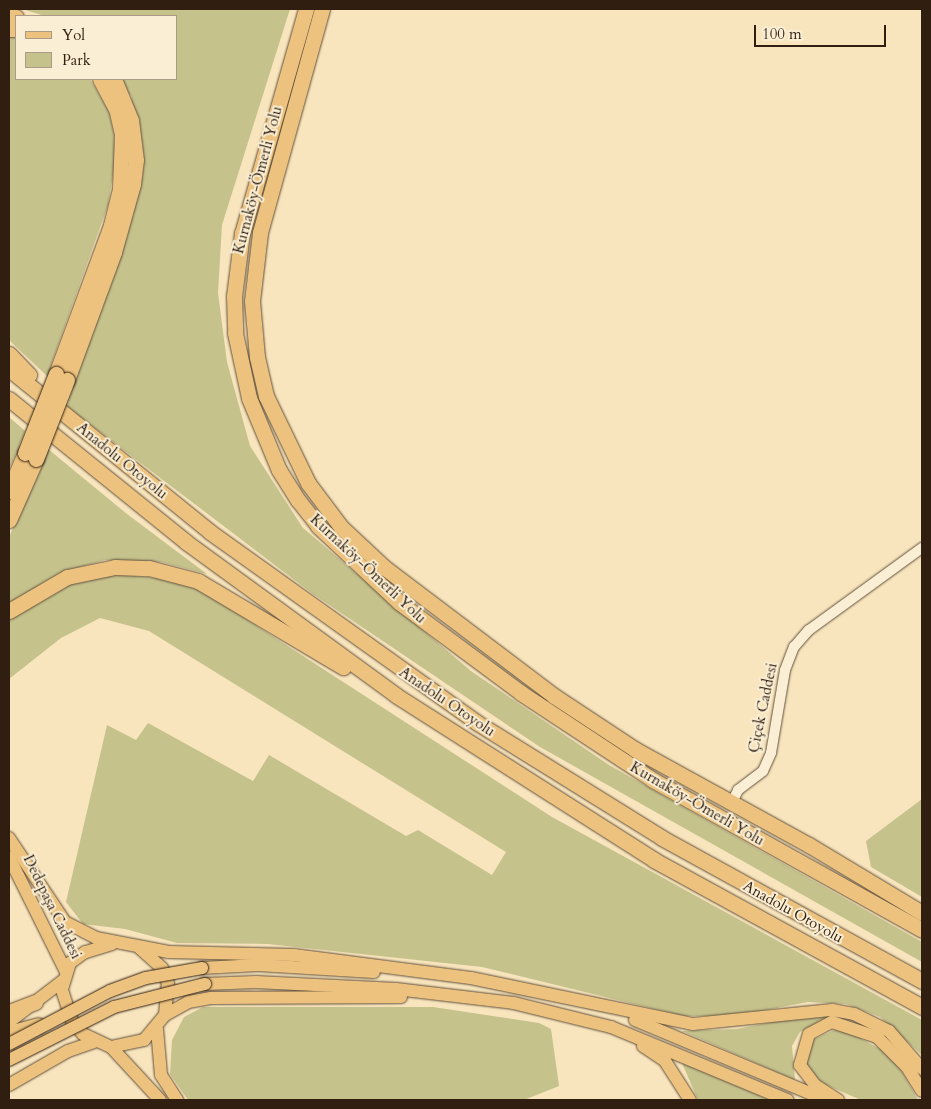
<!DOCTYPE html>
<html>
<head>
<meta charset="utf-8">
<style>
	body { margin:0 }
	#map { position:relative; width:931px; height:1109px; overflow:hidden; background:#f8e5bd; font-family:Cardo,serif }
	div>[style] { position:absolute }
	.green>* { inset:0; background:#c5c28c }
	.roads { filter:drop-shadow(0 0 1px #62503c) drop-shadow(0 0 1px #62503c) }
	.minor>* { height:10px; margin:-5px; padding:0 5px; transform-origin:5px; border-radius:5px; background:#faeed4 }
	.major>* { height:12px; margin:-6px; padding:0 6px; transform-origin:6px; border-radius:6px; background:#ecc27e }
	.highway>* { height:15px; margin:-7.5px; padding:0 7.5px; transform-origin:7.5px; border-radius:7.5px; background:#ecc27e }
	.bridges { filter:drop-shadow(0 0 1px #301f11) drop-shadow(0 0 1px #301f11) }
	.major-bridge>* { height:12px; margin:-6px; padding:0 6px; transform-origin:6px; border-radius:6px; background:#ecc27e }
	.highway-bridge>* { height:15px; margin:-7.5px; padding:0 7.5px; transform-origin:7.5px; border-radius:7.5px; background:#ecc27e }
	span { translate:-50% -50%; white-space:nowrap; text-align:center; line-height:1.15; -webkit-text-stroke:4px #faeed4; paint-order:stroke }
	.street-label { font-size:15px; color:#301f11 }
	.frame { position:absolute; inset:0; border:10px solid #301f11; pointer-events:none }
	.legend { position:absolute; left:15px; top:15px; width:162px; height:65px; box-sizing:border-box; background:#faeed4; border:1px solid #a99b86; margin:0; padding:6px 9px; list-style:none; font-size:15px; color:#301f11 }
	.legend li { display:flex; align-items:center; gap:10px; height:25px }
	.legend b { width:25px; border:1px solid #a99b86 }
	.scale { position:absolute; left:754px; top:25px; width:132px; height:22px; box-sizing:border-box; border:2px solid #301f11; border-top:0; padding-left:6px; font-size:15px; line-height:18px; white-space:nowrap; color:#301f11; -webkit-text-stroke:4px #faeed4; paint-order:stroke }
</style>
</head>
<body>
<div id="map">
	<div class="green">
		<i style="clip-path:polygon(22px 9px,290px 9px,222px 225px,218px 293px,227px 362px,250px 446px,303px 528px,471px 671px,609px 765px,922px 942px,922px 962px,540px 747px,313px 594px,67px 407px,130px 215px,140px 148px,131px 96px,119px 79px,176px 79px,176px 16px,45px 16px)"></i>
		<i style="clip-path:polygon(9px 36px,16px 37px,16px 79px,90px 79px,109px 112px,114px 135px,115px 163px,108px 205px,47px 376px,9px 340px)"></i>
		<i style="clip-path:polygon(9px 417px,25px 431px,9px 470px)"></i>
		<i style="clip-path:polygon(48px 449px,127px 514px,207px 574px,161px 562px,105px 560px,59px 573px,9px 604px,9px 537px)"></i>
		<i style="clip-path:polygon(111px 574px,170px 579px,204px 592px,552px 817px,922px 1020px,922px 1055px,880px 1017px,846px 1004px,808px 1002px,735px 1016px,683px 1016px,482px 967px,268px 944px,177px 943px,125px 929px,83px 924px,66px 902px,107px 725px,136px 740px,148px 723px,253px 781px,269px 755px,406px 836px,418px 830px,492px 875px,506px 852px,149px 631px,100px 618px,61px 638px,9px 679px,9px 619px,62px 583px)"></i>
		<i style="clip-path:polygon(922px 799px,922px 897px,871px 867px,866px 841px)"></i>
		<i style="clip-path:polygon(203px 1007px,433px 1007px,539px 1023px,551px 1029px,559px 1086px,524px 1100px,188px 1100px,170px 1074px,172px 1040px,184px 1017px)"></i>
		<i style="clip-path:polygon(807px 1015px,828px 1017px,800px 1032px,792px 1046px,795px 1080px,682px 1031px,737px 1029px)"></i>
		<i style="clip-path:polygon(834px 1030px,847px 1031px,880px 1049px,900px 1068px,918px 1100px,861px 1100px,815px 1080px,804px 1063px,811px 1041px)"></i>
		<i style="clip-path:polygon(682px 1063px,770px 1100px,698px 1100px)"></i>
	</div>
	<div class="roads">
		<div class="minor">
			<i style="left:731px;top:804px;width:16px;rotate:-63deg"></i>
			<i style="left:738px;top:790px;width:31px;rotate:-37deg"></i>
			<i style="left:763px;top:771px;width:20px;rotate:-66deg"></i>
			<i style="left:771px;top:753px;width:84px;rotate:-80.4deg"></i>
			<i style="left:785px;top:670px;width:25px;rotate:-69deg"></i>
			<i style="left:794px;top:647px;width:23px;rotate:-49deg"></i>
			<i style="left:809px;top:630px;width:140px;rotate:-36deg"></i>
		</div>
		<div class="major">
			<i style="left:9px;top:838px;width:101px;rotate:56.3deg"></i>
			<i style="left:65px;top:922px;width:35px;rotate:27deg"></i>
			<i style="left:96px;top:938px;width:74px;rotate:10.9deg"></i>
			<i style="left:169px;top:952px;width:125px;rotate:1.4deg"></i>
			<i style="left:294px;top:955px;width:178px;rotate:7.4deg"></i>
			<i style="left:471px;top:978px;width:227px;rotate:11.7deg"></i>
			<i style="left:693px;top:1024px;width:140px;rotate:-5.8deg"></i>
			<i style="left:832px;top:1010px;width:22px;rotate:10deg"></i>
			<i style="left:854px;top:1014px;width:39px;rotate:26deg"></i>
			<i style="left:889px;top:1031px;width:50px;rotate:49deg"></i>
			<i style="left:9px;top:857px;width:128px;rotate:63.6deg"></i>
			<i style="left:112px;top:944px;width:28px;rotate:163deg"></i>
			<i style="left:85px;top:952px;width:19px;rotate:144deg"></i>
			<i style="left:70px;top:963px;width:28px;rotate:107deg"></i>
			<i style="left:62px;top:990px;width:33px;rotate:72deg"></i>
			<i style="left:72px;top:1021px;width:17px;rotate:50deg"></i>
			<i style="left:83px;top:1034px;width:31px;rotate:25deg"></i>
			<i style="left:111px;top:1047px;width:34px;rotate:-12deg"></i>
			<i style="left:144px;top:1040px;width:33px;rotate:-50deg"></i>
			<i style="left:165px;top:1015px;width:32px;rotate:-85deg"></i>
			<i style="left:168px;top:983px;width:16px;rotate:-112deg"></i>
			<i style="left:162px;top:968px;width:30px;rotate:-138deg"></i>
			<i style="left:202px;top:968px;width:56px;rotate:-3.1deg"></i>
			<i style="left:258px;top:965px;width:116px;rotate:3.5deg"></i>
			<i style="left:205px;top:984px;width:51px;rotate:-2.2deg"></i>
			<i style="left:256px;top:982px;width:140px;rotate:2.9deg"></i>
			<i style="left:396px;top:989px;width:119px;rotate:6.8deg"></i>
			<i style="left:514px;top:1003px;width:100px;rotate:13.9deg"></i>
			<i style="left:611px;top:1027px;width:191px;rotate:22.5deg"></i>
			<i style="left:165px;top:1015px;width:26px;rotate:-29deg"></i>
			<i style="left:188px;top:1002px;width:23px;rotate:-10deg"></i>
			<i style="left:211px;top:998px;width:190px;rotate:-0.3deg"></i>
			<i style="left:635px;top:1020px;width:207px;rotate:22.7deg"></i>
			<i style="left:9px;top:1022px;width:69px;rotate:-37.4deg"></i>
			<i style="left:157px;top:1029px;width:46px;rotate:85deg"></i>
			<i style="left:161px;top:1075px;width:30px;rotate:57deg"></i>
			<i style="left:643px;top:1046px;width:27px;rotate:34deg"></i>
			<i style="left:665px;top:1061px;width:46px;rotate:57.3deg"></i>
			<i style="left:111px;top:1047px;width:72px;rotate:47.2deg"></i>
			<i style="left:9px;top:1085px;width:68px;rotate:-30deg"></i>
			<i style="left:68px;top:1051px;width:28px;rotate:-19deg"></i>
			<i style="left:838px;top:1100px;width:27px;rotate:-147deg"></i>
			<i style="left:815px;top:1085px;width:25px;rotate:-127deg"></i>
			<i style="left:800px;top:1065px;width:32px;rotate:-74deg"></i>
			<i style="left:809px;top:1034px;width:26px;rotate:-28deg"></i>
			<i style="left:832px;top:1022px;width:47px;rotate:18.4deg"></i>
			<i style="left:877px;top:1037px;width:42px;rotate:45deg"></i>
			<i style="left:907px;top:1067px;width:28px;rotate:58deg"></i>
		</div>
		<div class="highway">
			<i style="left:306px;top:9px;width:233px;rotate:105.9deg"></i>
			<i style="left:242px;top:233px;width:64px;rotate:97.2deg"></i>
			<i style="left:234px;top:296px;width:37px;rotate:88deg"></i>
			<i style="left:235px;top:333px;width:66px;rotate:77.8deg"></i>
			<i style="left:249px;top:398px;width:78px;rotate:67.4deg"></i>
			<i style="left:279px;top:470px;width:36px;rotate:58deg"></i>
			<i style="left:298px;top:500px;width:33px;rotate:52deg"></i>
			<i style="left:318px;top:526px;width:112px;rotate:43.2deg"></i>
			<i style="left:400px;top:603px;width:151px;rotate:36.6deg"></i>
			<i style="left:521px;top:693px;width:158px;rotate:33.4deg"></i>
			<i style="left:653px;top:780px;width:308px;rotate:29.1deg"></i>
			<i style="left:322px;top:9px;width:232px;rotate:105.5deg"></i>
			<i style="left:260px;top:233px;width:68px;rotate:96.7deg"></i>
			<i style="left:252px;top:301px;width:56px;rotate:84.9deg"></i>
			<i style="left:257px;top:357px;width:40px;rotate:77deg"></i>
			<i style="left:266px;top:396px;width:97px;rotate:64.2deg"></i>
			<i style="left:308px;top:483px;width:55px;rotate:53.1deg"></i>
			<i style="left:341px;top:527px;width:60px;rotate:43deg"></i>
			<i style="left:385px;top:568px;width:212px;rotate:37.1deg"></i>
			<i style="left:554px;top:696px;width:98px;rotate:33.4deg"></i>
			<i style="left:636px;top:750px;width:197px;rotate:28.8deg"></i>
			<i style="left:809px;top:845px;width:132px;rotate:31deg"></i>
			<i style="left:9px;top:16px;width:7px;rotate:8deg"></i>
			<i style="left:9px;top:29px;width:7px"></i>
			<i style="left:9px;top:354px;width:29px;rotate:46deg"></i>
			<i style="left:9px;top:369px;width:259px;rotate:39deg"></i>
			<i style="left:210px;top:532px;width:327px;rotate:35.5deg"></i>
			<i style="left:476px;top:722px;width:219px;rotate:31.9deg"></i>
			<i style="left:662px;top:838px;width:297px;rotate:28.8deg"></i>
			<i style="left:56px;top:374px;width:159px;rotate:-69.7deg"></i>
			<i style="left:111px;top:225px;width:38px;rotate:-76deg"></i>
			<i style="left:120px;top:188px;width:54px;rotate:-87.9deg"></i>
			<i style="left:122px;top:134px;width:26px;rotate:-103deg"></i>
			<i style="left:116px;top:109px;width:34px;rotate:-118deg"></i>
			<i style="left:67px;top:380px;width:136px;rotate:-69.8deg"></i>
			<i style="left:114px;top:252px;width:71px;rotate:-74.4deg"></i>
			<i style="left:133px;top:184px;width:24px;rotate:-83deg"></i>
			<i style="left:136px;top:160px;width:40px;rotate:-97.1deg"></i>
			<i style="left:131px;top:120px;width:44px;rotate:-112.5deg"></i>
			<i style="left:9px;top:399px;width:228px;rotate:38.9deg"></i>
			<i style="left:186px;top:542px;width:261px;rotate:36.1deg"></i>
			<i style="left:397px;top:696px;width:305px;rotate:32.5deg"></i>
			<i style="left:654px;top:860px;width:306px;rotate:28.7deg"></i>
			<i style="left:9px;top:491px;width:41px;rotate:-67.2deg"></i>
			<i style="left:9px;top:520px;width:67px;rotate:-66.1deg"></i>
			<i style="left:9px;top:611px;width:67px;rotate:-30.4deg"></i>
			<i style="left:67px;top:577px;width:49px;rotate:-11.8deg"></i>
			<i style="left:115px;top:567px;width:34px;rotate:2deg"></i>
			<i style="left:149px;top:568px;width:51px;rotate:14.9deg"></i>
			<i style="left:198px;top:581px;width:169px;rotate:30.7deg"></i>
			<i style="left:9px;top:1012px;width:28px;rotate:-21deg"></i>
			<i style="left:9px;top:1033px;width:30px;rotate:-15deg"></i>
		</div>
	</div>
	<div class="bridges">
		<div class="major-bridge">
			<i style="left:9px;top:1044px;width:114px;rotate:-27.7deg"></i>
			<i style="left:110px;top:991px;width:38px;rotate:-20deg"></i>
			<i style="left:146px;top:978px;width:57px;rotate:-10.1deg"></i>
			<i style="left:9px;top:1060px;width:118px;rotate:-26.8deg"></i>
			<i style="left:114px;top:1007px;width:94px;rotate:-14.2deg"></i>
		</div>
		<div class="highway-bridge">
			<i style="left:25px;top:453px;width:85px;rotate:-68.6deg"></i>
			<i style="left:36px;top:459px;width:85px;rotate:-68.6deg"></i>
		</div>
	</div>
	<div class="street-label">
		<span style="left:258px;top:180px;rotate:-75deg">Kurnaköy-Ömerli Yolu</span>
		<span style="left:122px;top:461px;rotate:39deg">Anadolu Otoyolu</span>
		<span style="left:368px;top:569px;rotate:43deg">Kurnaköy-Ömerli Yolu</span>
		<span style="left:447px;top:702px;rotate:34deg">Anadolu Otoyolu</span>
		<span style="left:763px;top:708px;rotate:-78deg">Çiçek Caddesi</span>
		<span style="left:697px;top:804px;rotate:30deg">Kurnaköy-Ömerli Yolu</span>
		<span style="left:52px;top:907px;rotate:64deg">Dedepaşa Caddesi</span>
		<span style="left:793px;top:912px;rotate:29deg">Anadolu Otoyolu</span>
	</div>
	<div class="frame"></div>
	<ul class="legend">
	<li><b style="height:6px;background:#ecc27e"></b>Yol</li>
	<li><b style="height:14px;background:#c5c28c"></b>Park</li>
	</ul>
	<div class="scale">100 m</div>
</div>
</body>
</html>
